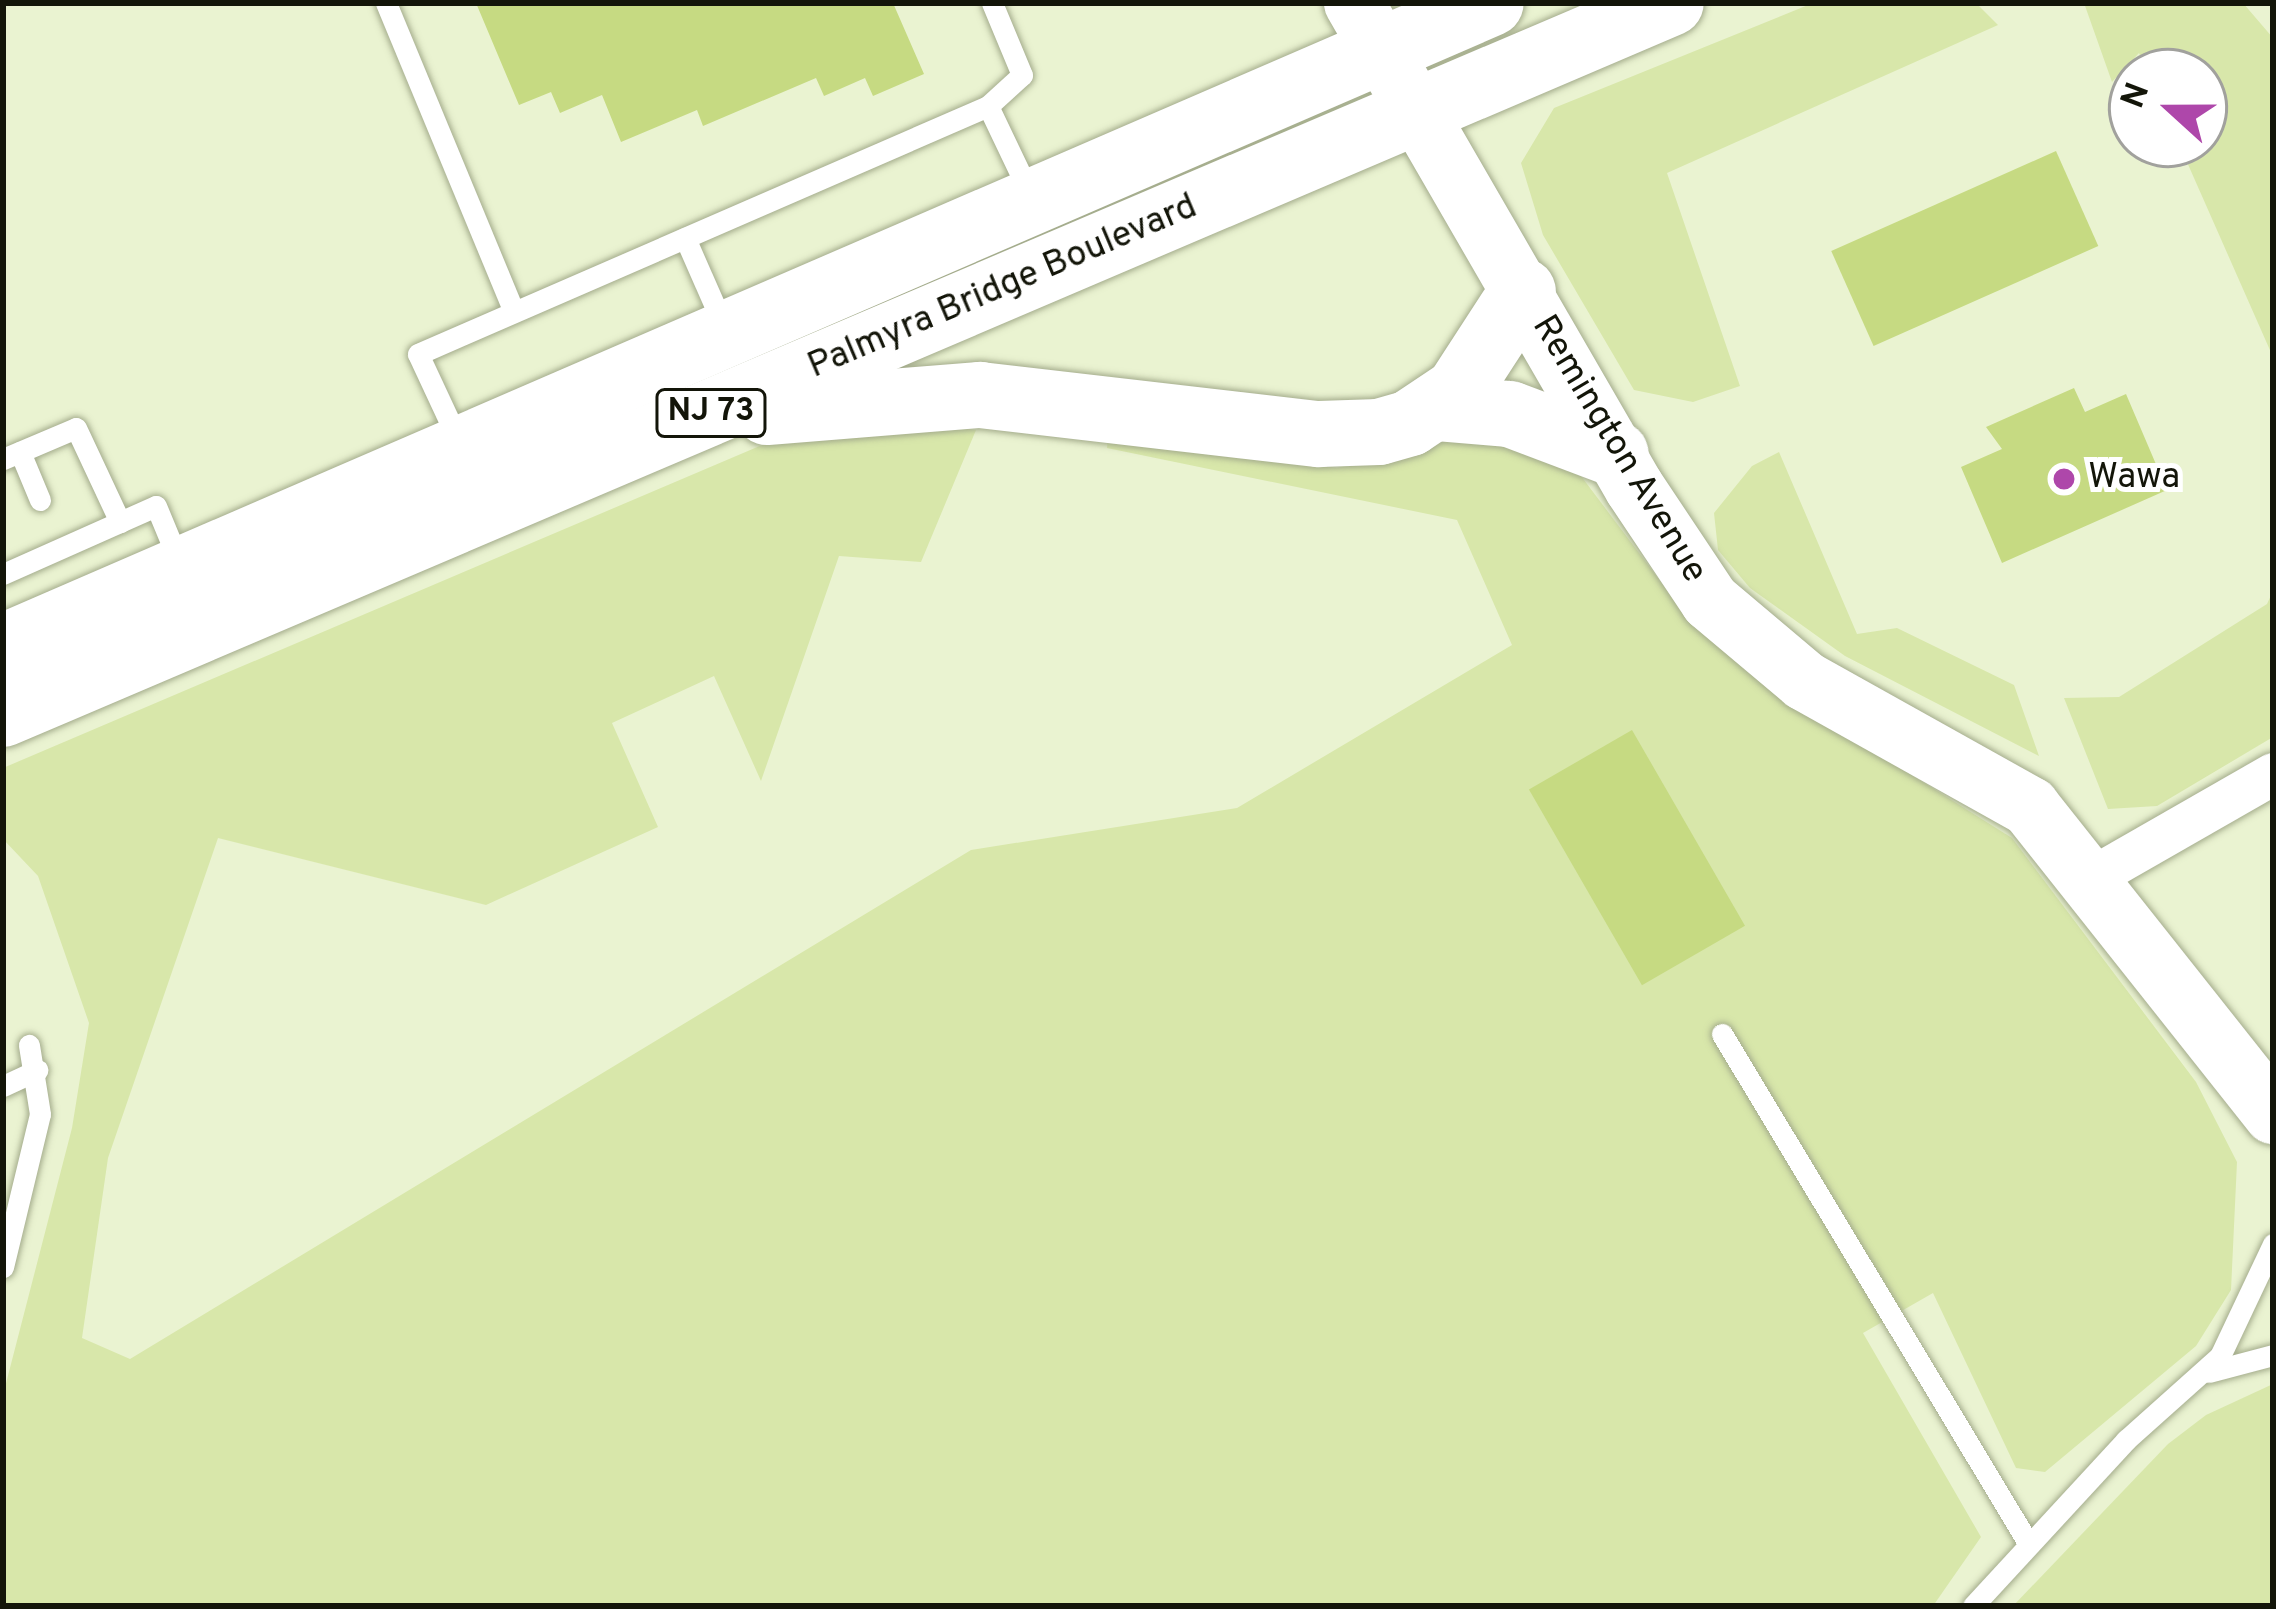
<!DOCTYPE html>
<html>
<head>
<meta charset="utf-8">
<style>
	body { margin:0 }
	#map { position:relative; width:2276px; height:1609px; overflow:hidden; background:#eaf3d1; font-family:Overpass,sans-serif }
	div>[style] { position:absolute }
	.green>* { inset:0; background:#d8e7aa }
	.building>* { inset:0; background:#c6da82; transform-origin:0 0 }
	.roads { filter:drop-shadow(0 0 3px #a4ac8c) drop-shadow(0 0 3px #a4ac8c) }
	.lane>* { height:21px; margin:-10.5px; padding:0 10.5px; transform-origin:10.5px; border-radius:10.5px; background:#fff }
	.street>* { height:42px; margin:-21px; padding:0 21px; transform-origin:21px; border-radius:21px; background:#fff }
	.secondary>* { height:60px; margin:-30px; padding:0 30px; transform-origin:30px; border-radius:30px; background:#fff }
	.highway>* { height:66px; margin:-33px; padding:0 33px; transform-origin:33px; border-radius:33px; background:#fff }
	.dots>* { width:33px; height:33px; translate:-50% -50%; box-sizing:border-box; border:6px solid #fff; border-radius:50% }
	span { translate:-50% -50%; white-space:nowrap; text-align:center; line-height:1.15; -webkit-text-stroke:10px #fff; paint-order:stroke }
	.shield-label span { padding:3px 9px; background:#fff; border:3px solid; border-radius:9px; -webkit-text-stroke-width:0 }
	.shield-label { font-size:33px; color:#131509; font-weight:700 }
	.street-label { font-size:36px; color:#131509 }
	.poi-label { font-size:36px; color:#131509 }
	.left { translate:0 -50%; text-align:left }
	.frame { position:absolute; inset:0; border:6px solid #131509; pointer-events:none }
	.north { position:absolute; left:2108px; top:48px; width:120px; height:120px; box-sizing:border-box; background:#fff; border:3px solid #a1a19d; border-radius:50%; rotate:291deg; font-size:33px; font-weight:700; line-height:48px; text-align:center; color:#131509 }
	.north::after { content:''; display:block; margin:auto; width:42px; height:54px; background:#ae47aa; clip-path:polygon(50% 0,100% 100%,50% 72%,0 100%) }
</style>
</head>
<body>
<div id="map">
	<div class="green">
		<i style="clip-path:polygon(1813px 3px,1976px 3px,1998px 25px,1667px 173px,1740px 386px,1693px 402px,1634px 390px,1543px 235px,1521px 163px,1554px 108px)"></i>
		<i style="clip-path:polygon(2084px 3px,2243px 3px,2273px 38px,2273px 357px,2179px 144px,2204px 144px,2204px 72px,2148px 72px,2139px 53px,2112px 82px)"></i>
		<i style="clip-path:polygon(868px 420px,976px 430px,921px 562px,839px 556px,761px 781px,714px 676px,612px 723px,658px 827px,486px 905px,218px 838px,108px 1158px,82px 1338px,130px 1359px,971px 850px,1237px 808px,1512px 645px,1457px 520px,1107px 448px,1108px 434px,1337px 468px,1456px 435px,1515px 440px,1581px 476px,1685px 614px,1746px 671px,2012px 838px,2196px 1082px,2237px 1162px,2231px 1290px,2196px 1346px,2045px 1472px,2016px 1468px,1933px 1293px,1863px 1333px,1981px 1537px,1933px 1606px,3px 1606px,3px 1395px,72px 1128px,89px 1023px,38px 876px,3px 839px,3px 768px,762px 445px)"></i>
		<i style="clip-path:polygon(1779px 452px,1857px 634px,1897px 628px,2014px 685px,2039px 756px,1845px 656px,1750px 588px,1718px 550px,1714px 513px,1752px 466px)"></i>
		<i style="clip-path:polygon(2273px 591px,2273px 737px,2157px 806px,2108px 809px,2064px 698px,2119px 697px,2267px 604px)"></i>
		<i style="clip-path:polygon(2273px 1384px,2273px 1606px,2013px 1606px,2168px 1444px,2206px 1415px)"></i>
	</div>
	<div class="building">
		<i style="clip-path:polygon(476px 3px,893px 3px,924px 74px,873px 96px,865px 78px,824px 96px,816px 78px,703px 126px,697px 110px,621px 142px,602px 95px,560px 113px,551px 92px,519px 105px)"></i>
		<i style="left:2056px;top:151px;width:104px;height:246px;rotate:66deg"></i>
		<i style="clip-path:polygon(2074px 388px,2085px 412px,2126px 394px,2167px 490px,2002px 563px,1961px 467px,2002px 449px,1986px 427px)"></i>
		<i style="left:1632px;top:730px;width:226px;height:119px;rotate:60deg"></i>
	</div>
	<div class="roads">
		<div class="lane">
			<i style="left:386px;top:3px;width:334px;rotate:67.5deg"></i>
			<i style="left:988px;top:106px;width:46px;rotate:-42.4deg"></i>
			<i style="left:1022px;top:75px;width:78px;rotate:-112.6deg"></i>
			<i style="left:685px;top:238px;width:99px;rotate:66.3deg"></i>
			<i style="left:460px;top:444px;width:99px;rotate:-115deg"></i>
			<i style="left:418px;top:354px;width:622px;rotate:-23.51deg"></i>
			<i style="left:988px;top:106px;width:100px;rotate:64.5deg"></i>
			<i style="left:20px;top:452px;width:52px;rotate:67.4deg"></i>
			<i style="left:3px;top:459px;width:79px;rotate:-23deg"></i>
			<i style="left:76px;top:428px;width:104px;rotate:64.9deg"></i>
			<i style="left:3px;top:574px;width:167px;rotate:-24deg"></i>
			<i style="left:156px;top:506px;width:63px;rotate:67.5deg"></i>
			<i style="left:1722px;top:1034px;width:592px;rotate:58.97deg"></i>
			<i style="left:3px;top:1086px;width:38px;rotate:-25deg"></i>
			<i style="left:3px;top:1267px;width:157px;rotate:-76.4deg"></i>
			<i style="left:40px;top:1114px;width:70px;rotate:-99.1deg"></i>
			<i style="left:2209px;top:1372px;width:66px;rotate:-14.9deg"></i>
			<i style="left:1973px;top:1606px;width:226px;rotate:-47.3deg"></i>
			<i style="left:2126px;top:1440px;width:126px;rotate:-41.8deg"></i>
			<i style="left:2220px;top:1356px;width:124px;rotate:-64.7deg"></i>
		</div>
		<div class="street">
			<i style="left:2090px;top:879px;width:211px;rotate:-29.8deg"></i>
		</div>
		<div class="secondary">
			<i style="left:1354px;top:3px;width:559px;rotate:59.95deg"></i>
			<i style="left:1634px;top:487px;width:137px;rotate:56.3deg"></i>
			<i style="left:1710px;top:601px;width:124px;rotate:40.1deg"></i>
			<i style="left:1805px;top:681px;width:258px;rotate:29.2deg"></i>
			<i style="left:2030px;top:807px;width:392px;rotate:51.6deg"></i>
		</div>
		<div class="highway">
			<i style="left:1438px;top:408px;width:72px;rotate:4.8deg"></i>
			<i style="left:1510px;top:414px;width:113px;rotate:20.7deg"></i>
			<i style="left:767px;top:412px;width:214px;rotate:-4.6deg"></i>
			<i style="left:980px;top:395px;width:341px;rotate:6.6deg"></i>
			<i style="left:1319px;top:434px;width:60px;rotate:-1.9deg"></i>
			<i style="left:1379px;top:432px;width:32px;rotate:-16deg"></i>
			<i style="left:1410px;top:423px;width:58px;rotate:-33.7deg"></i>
			<i style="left:1458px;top:391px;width:119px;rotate:-57deg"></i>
			<i style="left:3px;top:647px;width:1621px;rotate:-23.4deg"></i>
			<i style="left:3px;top:714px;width:1813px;rotate:-23.09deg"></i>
		</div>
	</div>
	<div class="dots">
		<i style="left:2064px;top:479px;background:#ae47aa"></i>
	</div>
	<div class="shield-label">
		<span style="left:711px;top:413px">NJ 73</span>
	</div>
	<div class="street-label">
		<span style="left:1003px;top:288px;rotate:-23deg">Palmyra Bridge Boulevard</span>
		<span style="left:1618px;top:450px;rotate:59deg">Remington Avenue</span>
	</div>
	<div class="poi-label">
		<span class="left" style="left:2088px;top:479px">Wawa</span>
	</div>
	<div class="frame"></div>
	<div class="north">N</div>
</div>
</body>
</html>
